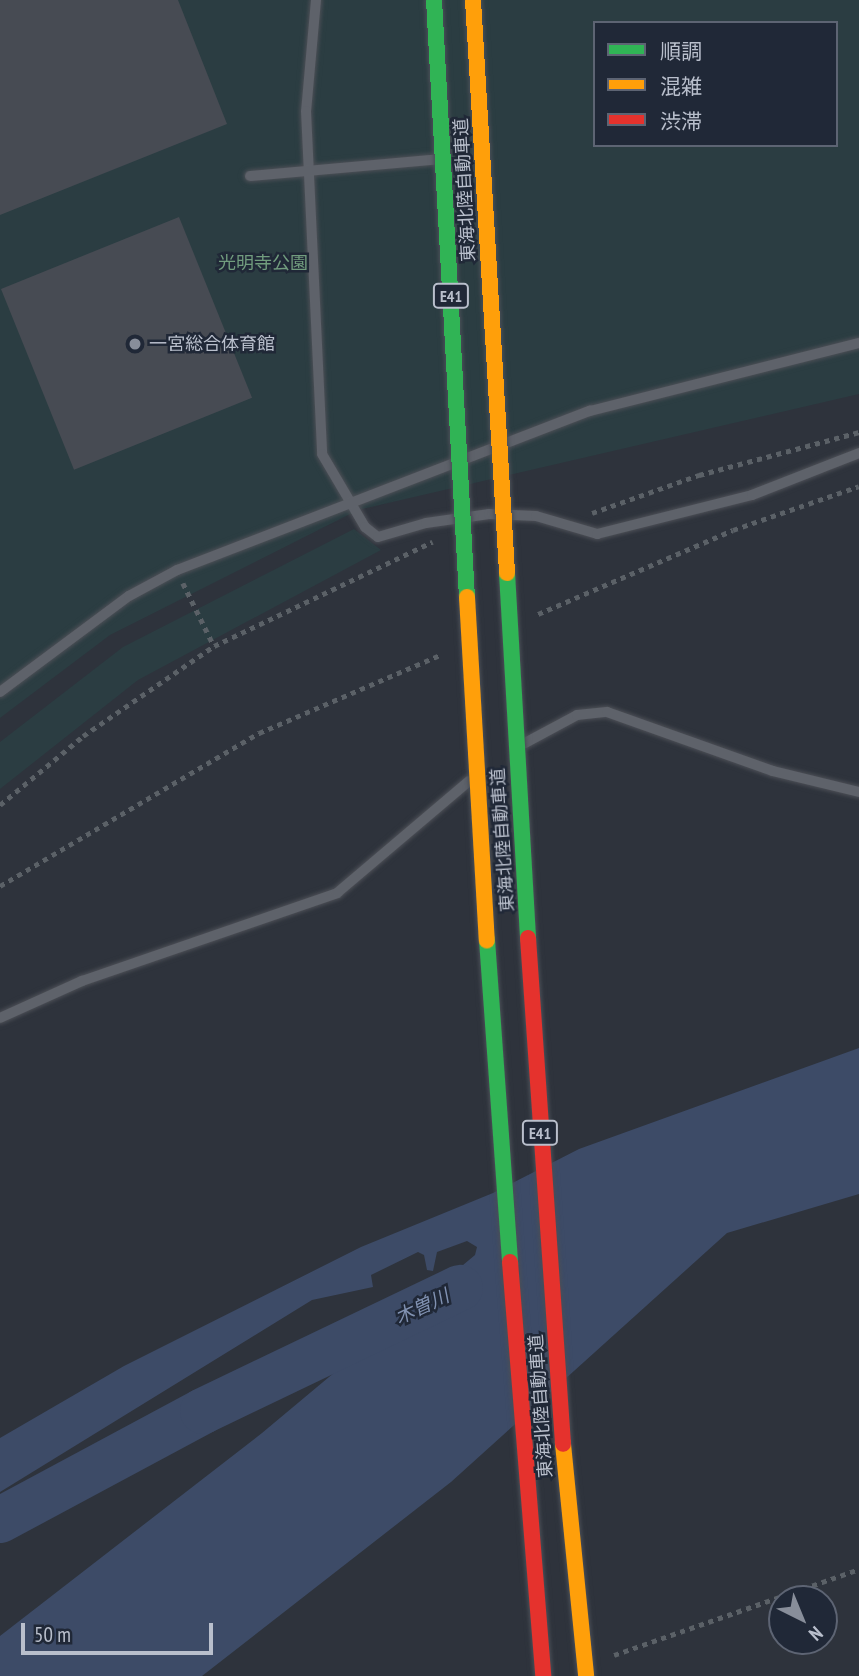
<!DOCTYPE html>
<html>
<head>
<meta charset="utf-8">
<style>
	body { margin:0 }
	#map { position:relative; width:859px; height:1676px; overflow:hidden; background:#2e333c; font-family:"PT Sans Narrow","Noto Sans JP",sans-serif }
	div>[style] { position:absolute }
	.green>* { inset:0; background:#2b3d42 }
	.water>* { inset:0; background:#3d4b67 }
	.river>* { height:46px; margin:-23px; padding:0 23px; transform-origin:23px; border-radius:23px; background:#3d4b67 }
	.building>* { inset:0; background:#474b53; transform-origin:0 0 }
	.path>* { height:4.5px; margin-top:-2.25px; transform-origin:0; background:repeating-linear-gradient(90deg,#5b6167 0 5px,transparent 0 10px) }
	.roads { filter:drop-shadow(0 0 2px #4c4f56) drop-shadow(0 0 2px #4c4f56) }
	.lane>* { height:10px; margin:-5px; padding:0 5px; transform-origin:5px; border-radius:5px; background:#5e626a }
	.bridges { filter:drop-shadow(0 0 2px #4a4f57) drop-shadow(0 0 2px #4a4f57) }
	.fast-bridge>* { height:16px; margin:-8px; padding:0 8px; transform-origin:8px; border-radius:8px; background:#30b455 }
	.slow-bridge>* { height:16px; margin:-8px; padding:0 8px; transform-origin:8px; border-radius:8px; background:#ff9f0a }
	.jam-bridge>* { height:16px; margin:-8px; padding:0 8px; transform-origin:8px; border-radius:8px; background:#e5322d }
	.dots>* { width:19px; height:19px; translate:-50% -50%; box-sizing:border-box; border:4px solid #202837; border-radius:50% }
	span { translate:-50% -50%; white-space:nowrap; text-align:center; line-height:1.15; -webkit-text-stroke:5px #202837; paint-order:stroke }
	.shield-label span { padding:2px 5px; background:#202837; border:2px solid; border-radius:5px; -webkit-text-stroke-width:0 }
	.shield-label { font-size:16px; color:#b9bfcc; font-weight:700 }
	.street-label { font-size:18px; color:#b9bfcc }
	.park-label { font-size:18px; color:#719c7e }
	.poi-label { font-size:18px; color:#b9bfcc }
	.left { translate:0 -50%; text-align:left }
	.water-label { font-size:19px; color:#8192b2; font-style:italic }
	.legend { position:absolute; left:593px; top:21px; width:245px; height:126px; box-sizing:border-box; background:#202837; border:2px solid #5d6473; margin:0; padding:9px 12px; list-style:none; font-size:21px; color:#b9bfcc }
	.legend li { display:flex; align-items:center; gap:14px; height:35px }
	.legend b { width:35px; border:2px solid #5d6473 }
	.north { position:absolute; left:768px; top:1585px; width:70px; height:70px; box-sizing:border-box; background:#202837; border:2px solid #5d6473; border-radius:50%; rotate:137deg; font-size:19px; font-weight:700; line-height:28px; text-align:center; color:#b9bfcc }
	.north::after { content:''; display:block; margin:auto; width:24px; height:32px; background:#888e9a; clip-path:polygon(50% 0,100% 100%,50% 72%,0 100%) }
	.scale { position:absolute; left:21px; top:1623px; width:192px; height:32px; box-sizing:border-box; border:4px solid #b9bfcc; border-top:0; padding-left:9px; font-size:21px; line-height:24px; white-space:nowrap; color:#b9bfcc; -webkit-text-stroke:5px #202837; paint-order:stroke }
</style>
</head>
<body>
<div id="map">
	<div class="green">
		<i style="clip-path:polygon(evenodd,0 0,859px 0,859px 394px,358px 510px,110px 635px,0 718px,0 0,595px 23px,836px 23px,836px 145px,595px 145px,595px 23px)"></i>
		<i style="clip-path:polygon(354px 529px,381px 550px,138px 680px,0 789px,0 742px,123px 647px)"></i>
	</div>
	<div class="water">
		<i style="clip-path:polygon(859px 1048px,859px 1194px,727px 1233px,451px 1482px,202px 1676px,0 1676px,0 1636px,262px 1433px,475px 1255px,477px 1247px,467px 1241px,437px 1252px,433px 1271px,427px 1270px,424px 1255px,418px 1252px,371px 1275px,373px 1287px,312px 1300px,0 1492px,0 1438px,124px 1366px,361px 1247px,493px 1193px,579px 1149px)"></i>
	</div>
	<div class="river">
		<i style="left:0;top:1520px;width:230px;rotate:-28.2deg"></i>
		<i style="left:203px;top:1411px;width:285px;rotate:-25.6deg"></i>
	</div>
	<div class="building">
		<i style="clip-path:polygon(0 0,178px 0,227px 124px,0 215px)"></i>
		<i style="left:179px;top:217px;width:195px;height:192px;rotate:68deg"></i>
	</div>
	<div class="path">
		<i style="left:592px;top:513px;width:114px;rotate:-19.6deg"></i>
		<i style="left:699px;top:475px;width:166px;rotate:-15deg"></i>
		<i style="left:183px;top:583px;width:70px;rotate:63.8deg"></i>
		<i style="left:538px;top:614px;width:212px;rotate:-23.3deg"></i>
		<i style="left:733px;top:530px;width:133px;rotate:-19.2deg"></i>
		<i style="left:0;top:805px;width:108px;rotate:-39.7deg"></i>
		<i style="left:83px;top:736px;width:159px;rotate:-34.5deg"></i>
		<i style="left:214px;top:646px;width:242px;rotate:-25.5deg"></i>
		<i style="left:0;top:886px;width:301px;rotate:-30.6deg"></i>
		<i style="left:259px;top:733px;width:197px;rotate:-23.3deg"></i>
		<i style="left:614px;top:1655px;width:260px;rotate:-19.3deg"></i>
	</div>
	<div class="roads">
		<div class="lane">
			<i style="left:316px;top:0;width:111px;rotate:95.1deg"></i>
			<i style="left:306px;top:111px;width:343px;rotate:87.3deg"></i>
			<i style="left:322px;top:454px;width:85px;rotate:59.5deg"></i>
			<i style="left:365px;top:527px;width:16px;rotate:38deg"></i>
			<i style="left:378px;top:537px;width:50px;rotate:-16.3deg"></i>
			<i style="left:426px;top:523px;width:64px;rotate:-8.1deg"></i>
			<i style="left:489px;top:514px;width:47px;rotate:2.4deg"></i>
			<i style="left:536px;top:516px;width:64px;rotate:16.4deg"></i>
			<i style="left:597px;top:534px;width:160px;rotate:-14.1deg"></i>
			<i style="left:752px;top:495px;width:115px;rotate:-21.4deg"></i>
			<i style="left:250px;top:176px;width:190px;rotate:-5.1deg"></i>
			<i style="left:0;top:692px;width:161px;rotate:-36.7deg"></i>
			<i style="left:129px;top:596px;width:55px;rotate:-28.4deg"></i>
			<i style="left:177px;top:570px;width:443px;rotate:-21.1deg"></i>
			<i style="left:590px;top:411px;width:277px;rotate:-14.2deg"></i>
			<i style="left:525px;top:743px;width:59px;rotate:-28.3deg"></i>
			<i style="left:577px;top:715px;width:30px;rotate:-6deg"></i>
			<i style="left:607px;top:712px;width:176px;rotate:19.6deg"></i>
			<i style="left:773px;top:771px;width:89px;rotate:13.7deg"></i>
			<i style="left:0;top:1018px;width:90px;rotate:-24.3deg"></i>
			<i style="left:82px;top:981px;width:270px;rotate:-19deg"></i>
			<i style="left:337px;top:893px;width:173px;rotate:-40.3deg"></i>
		</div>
	</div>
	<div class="bridges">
		<div class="fast-bridge">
			<i style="left:434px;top:0;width:598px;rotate:86.84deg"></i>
			<i style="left:507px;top:573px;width:366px;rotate:86.7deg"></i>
			<i style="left:487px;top:940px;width:323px;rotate:85.9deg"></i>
		</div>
		<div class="slow-bridge">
			<i style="left:473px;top:0;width:574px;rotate:86.6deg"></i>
			<i style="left:467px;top:597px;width:344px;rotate:86.7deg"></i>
			<i style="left:563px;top:1444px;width:233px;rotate:84.3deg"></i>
		</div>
		<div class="jam-bridge">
			<i style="left:528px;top:938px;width:507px;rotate:86.04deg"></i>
			<i style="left:510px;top:1262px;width:415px;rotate:85.4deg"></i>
		</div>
	</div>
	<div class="dots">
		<i style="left:135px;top:344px;background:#888e9a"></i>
	</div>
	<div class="shield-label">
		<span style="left:451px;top:296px">E41</span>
		<span style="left:540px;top:1133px">E41</span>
	</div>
	<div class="street-label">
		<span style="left:465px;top:190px;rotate:-93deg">東海北陸自動車道</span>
		<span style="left:503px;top:840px;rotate:-94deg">東海北陸自動車道</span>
		<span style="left:541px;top:1406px;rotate:-94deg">東海北陸自動車道</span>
	</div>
	<div class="park-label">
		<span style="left:263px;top:263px">光明寺公園</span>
	</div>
	<div class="poi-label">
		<span class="left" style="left:149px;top:344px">一宮総合体育館</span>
	</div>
	<div class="water-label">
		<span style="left:422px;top:1307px;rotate:-25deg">木曽川</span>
	</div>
	<ul class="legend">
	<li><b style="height:9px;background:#30b455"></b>順調</li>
	<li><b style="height:9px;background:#ff9f0a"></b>混雑</li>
	<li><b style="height:9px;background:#e5322d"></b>渋滞</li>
	</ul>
	<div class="north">N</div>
	<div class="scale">50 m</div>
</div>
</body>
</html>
